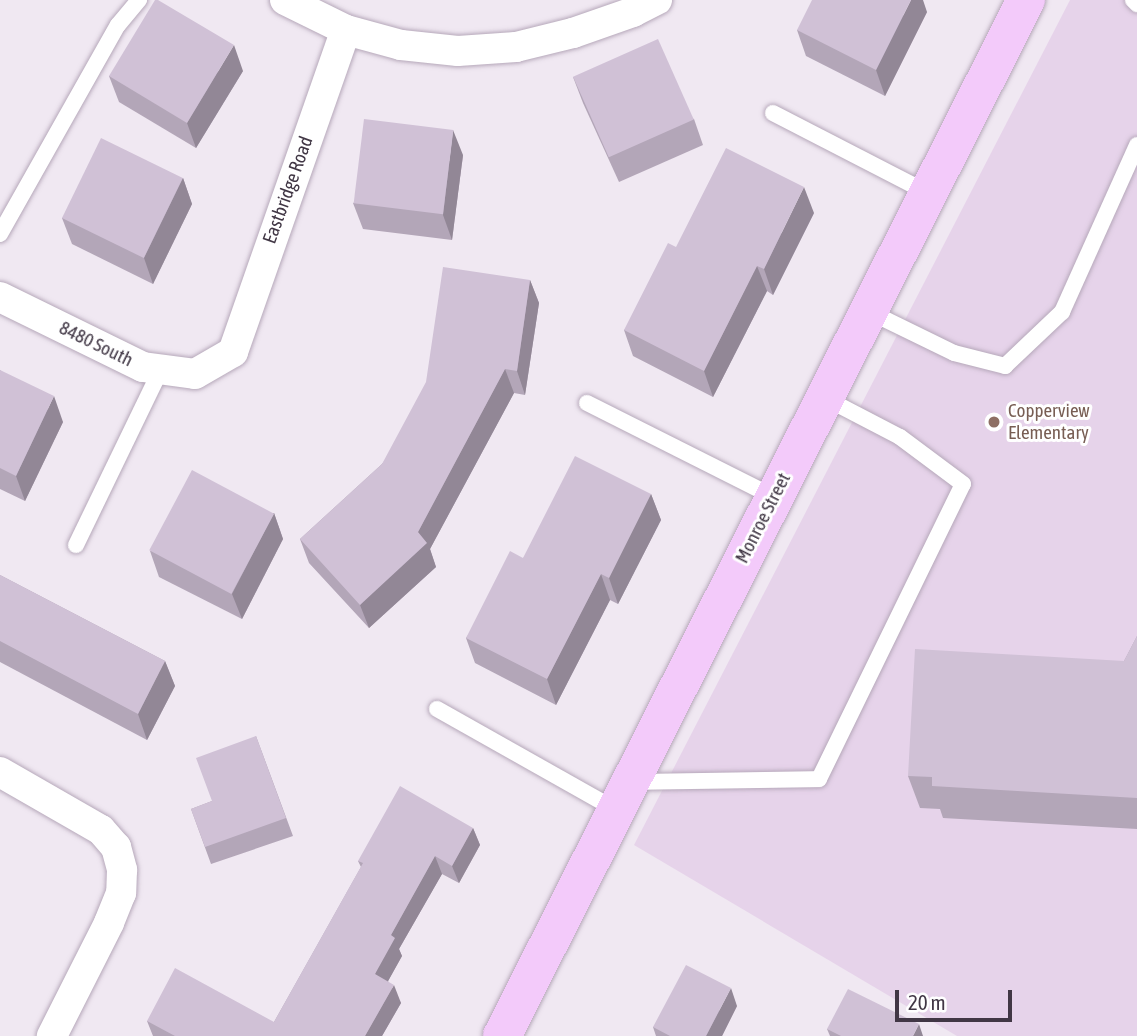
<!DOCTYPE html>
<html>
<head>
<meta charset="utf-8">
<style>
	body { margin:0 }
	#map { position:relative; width:1137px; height:1036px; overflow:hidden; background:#f0e8f2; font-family:"Asap Condensed",sans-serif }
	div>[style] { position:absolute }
	.education>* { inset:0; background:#e6d3ea }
	.roads { filter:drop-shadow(0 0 2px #b6a8ba) drop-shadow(0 0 2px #b6a8ba) }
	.lane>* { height:16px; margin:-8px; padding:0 8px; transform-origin:8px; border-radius:8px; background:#fff }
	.street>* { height:30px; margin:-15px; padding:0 15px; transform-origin:15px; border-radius:15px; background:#fff }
	.secondary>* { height:38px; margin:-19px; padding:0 19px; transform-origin:19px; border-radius:19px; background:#f3cafa }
	.wall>* { inset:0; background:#b3a6b8 }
	.shaded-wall>* { inset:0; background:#928796 }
	.building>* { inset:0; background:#d0c1d6; transform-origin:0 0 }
	.dots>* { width:19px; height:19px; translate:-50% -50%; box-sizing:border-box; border:4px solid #fff; border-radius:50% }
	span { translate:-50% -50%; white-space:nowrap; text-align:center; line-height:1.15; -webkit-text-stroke:6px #fff; paint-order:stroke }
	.street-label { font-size:19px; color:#413745 }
	.education-label { font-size:19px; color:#785e54 }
	.left { translate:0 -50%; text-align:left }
	.scale { position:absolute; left:895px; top:990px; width:117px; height:32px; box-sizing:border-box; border:4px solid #413745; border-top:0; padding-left:9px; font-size:21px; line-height:24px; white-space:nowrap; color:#413745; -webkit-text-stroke:5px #fff; paint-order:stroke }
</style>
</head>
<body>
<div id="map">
	<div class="education">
		<i style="clip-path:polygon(1070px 0,1137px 0,1137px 1036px,957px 1036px,634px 845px)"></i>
	</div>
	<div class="roads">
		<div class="lane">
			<i style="left:1133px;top:0;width:6px;rotate:45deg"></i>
			<i style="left:773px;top:113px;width:174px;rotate:27.3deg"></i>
			<i style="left:0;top:234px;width:240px;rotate:-60.6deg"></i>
			<i style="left:118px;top:25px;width:33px;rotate:-50deg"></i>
			<i style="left:868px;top:311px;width:96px;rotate:26deg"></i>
			<i style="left:954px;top:353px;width:53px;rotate:14.3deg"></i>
			<i style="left:1005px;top:366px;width:79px;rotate:-43.5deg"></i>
			<i style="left:1062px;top:312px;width:183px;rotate:-65.8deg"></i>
			<i style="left:587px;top:403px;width:209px;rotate:26.7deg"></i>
			<i style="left:76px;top:545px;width:195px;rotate:-64.2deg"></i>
			<i style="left:437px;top:709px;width:206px;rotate:29.4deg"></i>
			<i style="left:632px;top:782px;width:187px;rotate:-0.9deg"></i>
			<i style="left:819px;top:779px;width:328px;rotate:-64deg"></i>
			<i style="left:963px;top:484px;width:79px;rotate:-143.3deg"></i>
			<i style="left:900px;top:437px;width:85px;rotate:-152.5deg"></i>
		</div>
		<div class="street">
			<i style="left:285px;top:0;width:68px;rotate:26.2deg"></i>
			<i style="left:346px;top:30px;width:57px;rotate:15.3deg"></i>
			<i style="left:401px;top:45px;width:57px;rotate:6deg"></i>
			<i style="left:458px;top:51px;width:58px;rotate:-3.9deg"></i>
			<i style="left:516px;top:47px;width:59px;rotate:-13.8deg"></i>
			<i style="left:573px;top:33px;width:64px;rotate:-19.3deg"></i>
			<i style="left:633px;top:12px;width:27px;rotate:-27deg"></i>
			<i style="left:0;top:297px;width:159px;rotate:26.1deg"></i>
			<i style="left:143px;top:367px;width:52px;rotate:7.7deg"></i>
			<i style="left:195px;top:374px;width:44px;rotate:-30.1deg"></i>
			<i style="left:233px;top:352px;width:341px;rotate:-70.7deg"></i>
			<i style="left:0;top:772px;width:116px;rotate:29.9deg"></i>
			<i style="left:101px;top:830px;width:23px;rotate:49deg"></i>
			<i style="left:116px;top:847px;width:24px;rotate:75deg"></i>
			<i style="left:122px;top:870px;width:23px;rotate:92deg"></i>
			<i style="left:121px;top:893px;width:32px;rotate:112deg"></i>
			<i style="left:109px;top:923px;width:127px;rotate:116.8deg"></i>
		</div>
		<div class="secondary">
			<i style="left:502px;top:1036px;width:1161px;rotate:-63.17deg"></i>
		</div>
	</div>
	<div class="wall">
		<i style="clip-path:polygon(927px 12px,885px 96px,806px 56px,797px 30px)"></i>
		<i style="clip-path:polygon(243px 71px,196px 148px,119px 102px,109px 76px)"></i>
		<i style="clip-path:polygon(573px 77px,694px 119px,703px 145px,619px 182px,583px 103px)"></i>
		<i style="clip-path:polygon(463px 155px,452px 240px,363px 229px,353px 203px)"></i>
		<i style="clip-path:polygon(183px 178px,192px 204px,153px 284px,72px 244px,62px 218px)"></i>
		<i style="clip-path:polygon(814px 213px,773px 295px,767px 291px,713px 397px,633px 356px,624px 330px)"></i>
		<i style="clip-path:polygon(530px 280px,539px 303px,525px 395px,514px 393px,430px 549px,436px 567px,369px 628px,309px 563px,300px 539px,382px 464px)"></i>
		<i style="clip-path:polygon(0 370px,63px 422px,25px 501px,0 489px)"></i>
		<i style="clip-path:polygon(651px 494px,661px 520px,618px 604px,610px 600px,556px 705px,475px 663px,466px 638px,523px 558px)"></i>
		<i style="clip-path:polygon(274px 513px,283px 539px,242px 619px,159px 577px,150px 551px)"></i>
		<i style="clip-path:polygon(0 575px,165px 661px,175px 686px,147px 740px,0 662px)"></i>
		<i style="clip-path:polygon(1137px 636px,1137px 829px,943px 818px,940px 809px,920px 808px,908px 776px,1124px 661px)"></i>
		<i style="clip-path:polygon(256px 736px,293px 836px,211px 864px,191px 809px,212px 801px)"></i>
		<i style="clip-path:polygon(473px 828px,480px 845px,459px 883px,442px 874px,399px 949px,402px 956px,388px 981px,401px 1003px,382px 1036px,153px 1036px,147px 1021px,274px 1022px,361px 867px,358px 861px)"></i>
		<i style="clip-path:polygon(737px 1006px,722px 1036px,656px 1036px,653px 1027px)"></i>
		<i style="clip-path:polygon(827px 1029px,923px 1036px,830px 1036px)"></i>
	</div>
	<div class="shaded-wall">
		<i style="clip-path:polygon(911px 0,923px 0,927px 12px,885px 96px,876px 70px)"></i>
		<i style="clip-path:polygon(234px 45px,243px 71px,196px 148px,187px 123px)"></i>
		<i style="clip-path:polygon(453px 130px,463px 155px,452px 240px,443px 215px)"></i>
		<i style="clip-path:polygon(183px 178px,192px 204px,153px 284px,144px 258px)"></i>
		<i style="clip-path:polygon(804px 187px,814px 213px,773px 295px,764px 269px)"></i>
		<i style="clip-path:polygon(757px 266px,767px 291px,713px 397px,704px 371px)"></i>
		<i style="clip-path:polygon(530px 280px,539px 303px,525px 395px,517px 371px)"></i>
		<i style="clip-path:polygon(505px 369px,514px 393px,430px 549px,436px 567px,369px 628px,360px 605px,418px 532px)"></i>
		<i style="clip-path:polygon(54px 396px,63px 422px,25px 501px,16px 476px)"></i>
		<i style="clip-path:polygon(651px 494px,661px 520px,618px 604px,609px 578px)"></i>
		<i style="clip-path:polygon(274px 513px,283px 539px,242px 619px,232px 594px)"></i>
		<i style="clip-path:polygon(601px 574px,610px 600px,556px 705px,547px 679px)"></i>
		<i style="clip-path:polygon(165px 661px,175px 686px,147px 740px,138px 714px)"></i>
		<i style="clip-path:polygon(473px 828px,480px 845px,459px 883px,452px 866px)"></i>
		<i style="clip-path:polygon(435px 856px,442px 874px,399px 949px,402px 956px,382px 992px,375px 974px,391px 935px)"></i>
		<i style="clip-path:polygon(394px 985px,401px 1003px,382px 1036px,365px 1036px)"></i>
		<i style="clip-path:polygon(731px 988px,737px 1006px,722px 1036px,706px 1036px)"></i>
		<i style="clip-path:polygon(919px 1024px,923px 1036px,913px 1036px)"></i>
	</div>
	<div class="building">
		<i style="clip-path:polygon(155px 0,158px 0,234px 45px,187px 123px,109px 76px)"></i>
		<i style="clip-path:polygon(812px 0,911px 0,876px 70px,797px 30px)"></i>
		<i style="left:658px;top:39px;width:88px;height:93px;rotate:66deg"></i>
		<i style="left:364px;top:119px;width:90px;height:85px;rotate:7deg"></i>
		<i style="left:101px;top:138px;width:91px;height:89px;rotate:26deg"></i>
		<i style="clip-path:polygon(726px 148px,804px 187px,764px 269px,757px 266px,704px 371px,624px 330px,668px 243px,676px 247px)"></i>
		<i style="clip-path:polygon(443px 267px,530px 280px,517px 371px,505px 369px,418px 532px,427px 543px,360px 605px,300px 539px,382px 464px,426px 382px)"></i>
		<i style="clip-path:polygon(0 370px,54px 396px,16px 476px,0 468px)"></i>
		<i style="clip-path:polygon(575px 456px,651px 494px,609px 578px,601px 574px,547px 679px,466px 638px,510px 551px,523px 558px)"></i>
		<i style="left:192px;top:470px;width:93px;height:91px;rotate:28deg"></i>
		<i style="clip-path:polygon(0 575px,165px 661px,138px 714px,0 641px)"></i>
		<i style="clip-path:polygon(1137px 636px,1137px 798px,932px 786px,932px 777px,908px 776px,915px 649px,1124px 661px)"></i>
		<i style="clip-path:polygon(256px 736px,286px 818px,205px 847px,191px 809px,212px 801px,196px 758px)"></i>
		<i style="clip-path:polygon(400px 786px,473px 828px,452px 866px,435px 856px,391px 935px,395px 938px,375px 974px,394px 985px,365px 1036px,175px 1036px,147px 1021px,175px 968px,274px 1022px,363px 863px,358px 861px)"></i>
		<i style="clip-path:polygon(686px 965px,731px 988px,706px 1036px,670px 1036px,653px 1027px)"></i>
		<i style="clip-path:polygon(848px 989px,919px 1024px,913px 1036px,841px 1036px,827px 1029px)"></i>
	</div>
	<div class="dots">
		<i style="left:994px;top:422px;background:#8d6e63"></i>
	</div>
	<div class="street-label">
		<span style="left:288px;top:190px;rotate:-70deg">Eastbridge Road</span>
		<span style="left:96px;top:344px;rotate:26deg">8480 South</span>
		<span style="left:763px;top:518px;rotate:-63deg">Monroe Street</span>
	</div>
	<div class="education-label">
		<span class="left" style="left:1008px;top:422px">Copperview<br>Elementary</span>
	</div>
	<div class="scale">20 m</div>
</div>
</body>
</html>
